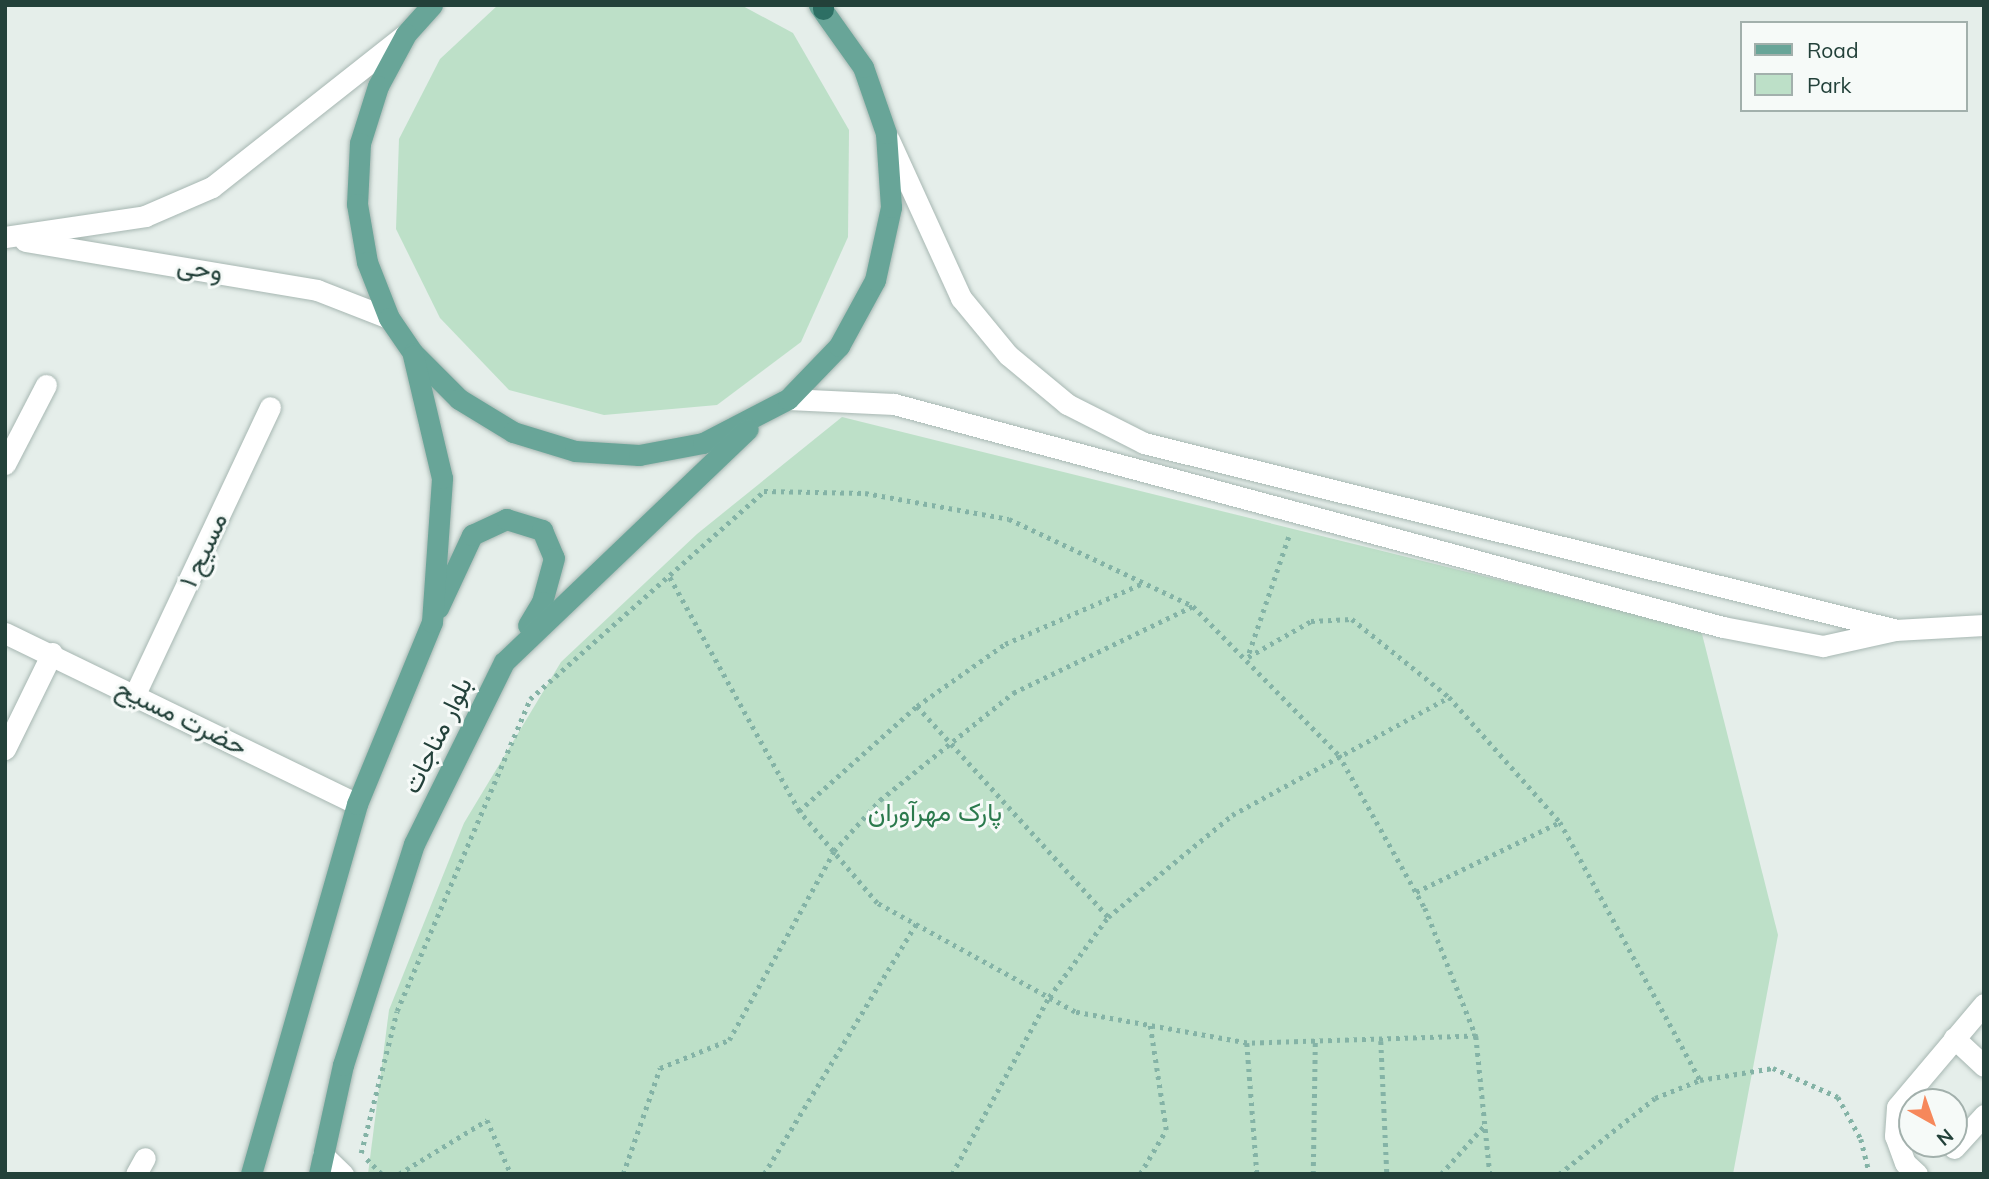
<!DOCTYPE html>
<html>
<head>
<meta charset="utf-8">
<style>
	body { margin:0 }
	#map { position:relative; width:1989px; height:1179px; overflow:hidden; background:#e5eeea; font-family:Mulish,Vazirmatn,sans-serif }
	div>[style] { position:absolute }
	.green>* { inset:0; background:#bde0c8 }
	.path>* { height:4.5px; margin-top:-2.25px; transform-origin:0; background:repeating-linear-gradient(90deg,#84b3a6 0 3.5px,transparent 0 8.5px) }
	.roads { filter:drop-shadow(0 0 2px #a7b7b2) drop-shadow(0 0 2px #a7b7b2) }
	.minor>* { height:21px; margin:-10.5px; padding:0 10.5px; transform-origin:10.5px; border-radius:10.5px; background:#fff }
	.major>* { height:21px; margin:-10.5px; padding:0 10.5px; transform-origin:10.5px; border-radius:10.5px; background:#68a598 }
	.highway>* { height:21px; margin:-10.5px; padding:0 10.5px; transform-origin:10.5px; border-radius:10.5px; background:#2d6f64 }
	span { translate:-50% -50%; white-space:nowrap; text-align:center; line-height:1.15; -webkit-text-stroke:6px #f6faf8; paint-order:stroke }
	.street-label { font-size:26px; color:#23413a }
	.park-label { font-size:26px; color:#2b7a4d }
	.frame { position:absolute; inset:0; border:7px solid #23413a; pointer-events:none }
	.legend { position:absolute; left:1740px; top:21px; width:228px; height:91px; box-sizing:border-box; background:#f6faf8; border:2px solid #a2b0ac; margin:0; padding:9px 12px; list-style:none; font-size:21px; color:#23413a }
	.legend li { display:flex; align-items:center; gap:14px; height:35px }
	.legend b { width:35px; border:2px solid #a2b0ac }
	.north { position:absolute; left:1898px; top:1088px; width:70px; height:70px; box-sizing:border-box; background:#f6faf8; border:2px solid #a2b0ac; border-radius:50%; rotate:140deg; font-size:19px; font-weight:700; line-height:28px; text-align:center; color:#23413a }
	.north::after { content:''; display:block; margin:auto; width:24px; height:32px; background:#f6885b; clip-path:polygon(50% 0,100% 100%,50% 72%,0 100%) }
</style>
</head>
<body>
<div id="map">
	<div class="green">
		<i style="clip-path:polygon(498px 5px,741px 5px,793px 33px,849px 130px,848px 237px,801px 342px,717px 405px,604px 415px,509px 390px,440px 318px,396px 229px,399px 139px,440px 59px)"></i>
		<i style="clip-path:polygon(842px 417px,1701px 630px,1778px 935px,1733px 1174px,368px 1174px,389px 1010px,464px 823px,561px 662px,697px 534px)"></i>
	</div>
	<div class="path">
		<i style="left:1289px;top:537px;width:127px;rotate:108.9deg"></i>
		<i style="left:1248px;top:657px;width:73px;rotate:-29.7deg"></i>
		<i style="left:1311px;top:621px;width:41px;rotate:-2.8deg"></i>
		<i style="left:1352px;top:619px;width:124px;rotate:38.8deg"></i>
		<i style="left:1449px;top:697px;width:167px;rotate:48.4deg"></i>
		<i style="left:1560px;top:822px;width:294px;rotate:61.5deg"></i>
		<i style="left:917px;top:706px;width:285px;rotate:47.8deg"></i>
		<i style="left:799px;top:811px;width:158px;rotate:-41.7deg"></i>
		<i style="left:917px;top:706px;width:108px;rotate:-35.2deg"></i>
		<i style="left:1005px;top:644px;width:151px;rotate:-23.8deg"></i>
		<i style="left:1416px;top:892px;width:160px;rotate:-25.9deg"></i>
		<i style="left:1476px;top:1036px;width:139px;rotate:84.2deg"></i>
		<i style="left:1381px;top:1041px;width:133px;rotate:87.4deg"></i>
		<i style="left:1247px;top:1043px;width:131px;rotate:85.6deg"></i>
		<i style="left:361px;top:1153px;width:146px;rotate:-75.8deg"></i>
		<i style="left:397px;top:1011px;width:339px;rotate:-66.9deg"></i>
		<i style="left:530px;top:699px;width:313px;rotate:-41.6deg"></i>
		<i style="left:764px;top:491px;width:101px;rotate:1.1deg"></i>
		<i style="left:865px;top:493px;width:146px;rotate:10.2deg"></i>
		<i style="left:1009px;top:519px;width:204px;rotate:25.3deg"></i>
		<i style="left:1193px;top:606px;width:209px;rotate:45.6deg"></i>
		<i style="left:1339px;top:755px;width:176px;rotate:60.7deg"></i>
		<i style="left:1425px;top:908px;width:138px;rotate:68.3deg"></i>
		<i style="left:1476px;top:1036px;width:229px;rotate:178.2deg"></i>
		<i style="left:1247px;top:1043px;width:175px;rotate:-169.8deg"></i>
		<i style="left:1075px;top:1012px;width:226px;rotate:-151.2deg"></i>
		<i style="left:877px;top:903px;width:121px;rotate:-130.3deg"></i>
		<i style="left:799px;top:811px;width:269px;rotate:-119deg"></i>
		<i style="left:367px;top:1159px;width:21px;rotate:45deg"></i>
		<i style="left:399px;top:1174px;width:103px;rotate:-31.5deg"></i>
		<i style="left:487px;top:1120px;width:59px;rotate:66deg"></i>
		<i style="left:623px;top:1174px;width:112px;rotate:-70.8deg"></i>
		<i style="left:660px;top:1068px;width:74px;rotate:-22.1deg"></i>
		<i style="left:729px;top:1040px;width:216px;rotate:-60.9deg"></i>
		<i style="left:834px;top:851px;width:69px;rotate:-48deg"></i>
		<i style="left:880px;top:800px;width:171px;rotate:-38.8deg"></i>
		<i style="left:1013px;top:693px;width:200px;rotate:-25.8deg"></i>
		<i style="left:764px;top:1174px;width:293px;rotate:-58.7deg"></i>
		<i style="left:952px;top:1174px;width:202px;rotate:-61.3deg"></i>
		<i style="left:1049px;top:997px;width:99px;rotate:-53.6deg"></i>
		<i style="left:1108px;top:917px;width:161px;rotate:-39.4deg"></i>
		<i style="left:1232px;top:815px;width:247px;rotate:-28.5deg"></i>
		<i style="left:1140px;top:1174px;width:51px;rotate:-59.4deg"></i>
		<i style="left:1166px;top:1130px;width:106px;rotate:-98.7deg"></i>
		<i style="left:1313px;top:1174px;width:132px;rotate:-89.1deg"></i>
		<i style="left:1441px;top:1174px;width:64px;rotate:-48.1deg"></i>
		<i style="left:1559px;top:1174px;width:122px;rotate:-38.4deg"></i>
		<i style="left:1655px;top:1098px;width:48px;rotate:-21.8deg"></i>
		<i style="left:1700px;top:1080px;width:74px;rotate:-9.3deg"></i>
		<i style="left:1773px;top:1068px;width:71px;rotate:24deg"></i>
		<i style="left:1838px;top:1097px;width:48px;rotate:61.3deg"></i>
		<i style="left:1861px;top:1139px;width:36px;rotate:76deg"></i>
	</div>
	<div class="roads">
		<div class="minor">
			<i style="left:889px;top:140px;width:174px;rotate:65.5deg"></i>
			<i style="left:961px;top:298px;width:74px;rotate:50.5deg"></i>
			<i style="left:1008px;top:355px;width:77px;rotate:39.7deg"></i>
			<i style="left:1067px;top:404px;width:86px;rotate:26.9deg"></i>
			<i style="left:1144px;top:443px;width:772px;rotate:13.95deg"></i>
			<i style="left:5px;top:237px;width:142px;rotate:-8.5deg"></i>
			<i style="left:145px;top:216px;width:73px;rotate:-23.4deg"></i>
			<i style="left:212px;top:187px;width:247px;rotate:-38.3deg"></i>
			<i style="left:25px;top:241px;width:296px;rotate:9.5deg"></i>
			<i style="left:317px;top:290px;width:77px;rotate:21.3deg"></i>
			<i style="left:788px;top:399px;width:106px;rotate:2.7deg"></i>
			<i style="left:894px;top:404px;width:858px;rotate:15.06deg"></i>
			<i style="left:1723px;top:627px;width:102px;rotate:10.8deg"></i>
			<i style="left:1823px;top:646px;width:74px;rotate:-12.5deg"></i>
			<i style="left:1895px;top:630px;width:89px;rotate:-3.2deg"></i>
			<i style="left:5px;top:464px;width:89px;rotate:-62.6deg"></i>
			<i style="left:5px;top:633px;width:391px;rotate:25.9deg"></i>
			<i style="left:135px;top:694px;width:317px;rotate:-64.8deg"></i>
			<i style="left:5px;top:749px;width:107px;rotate:-63.9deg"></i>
			<i style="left:1954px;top:1038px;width:41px;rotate:43deg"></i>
			<i style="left:1954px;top:1148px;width:45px;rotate:-47.7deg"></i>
			<i style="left:323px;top:1155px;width:28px;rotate:44deg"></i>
			<i style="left:136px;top:1174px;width:18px;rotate:-61deg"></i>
			<i style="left:1917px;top:1174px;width:16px;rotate:-137deg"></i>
			<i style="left:1905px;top:1163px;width:29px;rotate:-110deg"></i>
			<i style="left:1895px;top:1136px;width:29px;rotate:-86deg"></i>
			<i style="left:1897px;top:1107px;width:135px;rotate:-49.8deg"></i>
		</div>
		<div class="major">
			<i style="left:432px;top:5px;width:39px;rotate:132deg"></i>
			<i style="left:406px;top:34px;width:59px;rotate:118.3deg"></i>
			<i style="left:378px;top:86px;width:60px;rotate:107.5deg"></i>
			<i style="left:360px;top:143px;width:61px;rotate:92.8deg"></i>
			<i style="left:357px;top:204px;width:59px;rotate:80.2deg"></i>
			<i style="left:367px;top:262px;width:60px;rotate:68.6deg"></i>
			<i style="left:389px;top:318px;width:42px;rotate:55.6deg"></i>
			<i style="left:413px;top:353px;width:65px;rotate:45deg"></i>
			<i style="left:459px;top:399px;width:63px;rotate:31.4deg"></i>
			<i style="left:513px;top:432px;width:65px;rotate:17deg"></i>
			<i style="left:575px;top:451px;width:64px;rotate:3.6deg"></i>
			<i style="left:639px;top:455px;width:65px;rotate:-10.6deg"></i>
			<i style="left:703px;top:443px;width:96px;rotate:-27.4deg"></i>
			<i style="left:788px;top:399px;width:74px;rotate:-46.1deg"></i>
			<i style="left:839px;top:346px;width:75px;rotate:-61.4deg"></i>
			<i style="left:875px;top:280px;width:75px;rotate:-77.6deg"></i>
			<i style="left:891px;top:207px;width:74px;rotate:-93.9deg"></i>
			<i style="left:886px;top:133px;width:70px;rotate:-109.2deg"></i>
			<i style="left:863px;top:67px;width:76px;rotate:-125.4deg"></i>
			<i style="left:438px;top:608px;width:81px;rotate:-65deg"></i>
			<i style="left:472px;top:535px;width:38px;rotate:-25deg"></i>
			<i style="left:506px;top:519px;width:38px;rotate:17deg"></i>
			<i style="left:542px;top:530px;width:30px;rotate:67deg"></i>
			<i style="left:554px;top:558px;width:46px;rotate:105.3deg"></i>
			<i style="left:542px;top:602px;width:27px;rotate:121deg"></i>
			<i style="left:251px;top:1174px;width:385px;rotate:-74deg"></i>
			<i style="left:357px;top:804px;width:197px;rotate:-67.6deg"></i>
			<i style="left:432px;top:622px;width:144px;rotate:-86deg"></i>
			<i style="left:442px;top:478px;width:126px;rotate:-103.3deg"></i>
			<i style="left:319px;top:1174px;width:112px;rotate:-77.6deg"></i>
			<i style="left:343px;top:1065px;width:232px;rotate:-72.2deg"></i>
			<i style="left:414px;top:844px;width:203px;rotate:-63.7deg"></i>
			<i style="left:504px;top:662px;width:337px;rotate:-43.7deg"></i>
		</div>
		<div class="highway">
			<i style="left:823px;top:5px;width:4px;rotate:90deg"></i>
		</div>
	</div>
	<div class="street-label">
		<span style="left:200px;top:268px;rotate:9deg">وحی</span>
		<span style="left:203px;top:550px;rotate:-65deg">مسیح ۱</span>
		<span style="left:182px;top:717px;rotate:26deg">حضرت مسیح</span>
		<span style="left:437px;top:735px;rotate:-64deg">بلوار مناجات</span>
	</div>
	<div class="park-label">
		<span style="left:935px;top:812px">پارک مهرآوران</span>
	</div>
	<div class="frame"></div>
	<ul class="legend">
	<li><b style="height:9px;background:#68a598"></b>Road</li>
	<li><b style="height:19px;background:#bde0c8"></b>Park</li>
	</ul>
	<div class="north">N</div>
</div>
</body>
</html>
